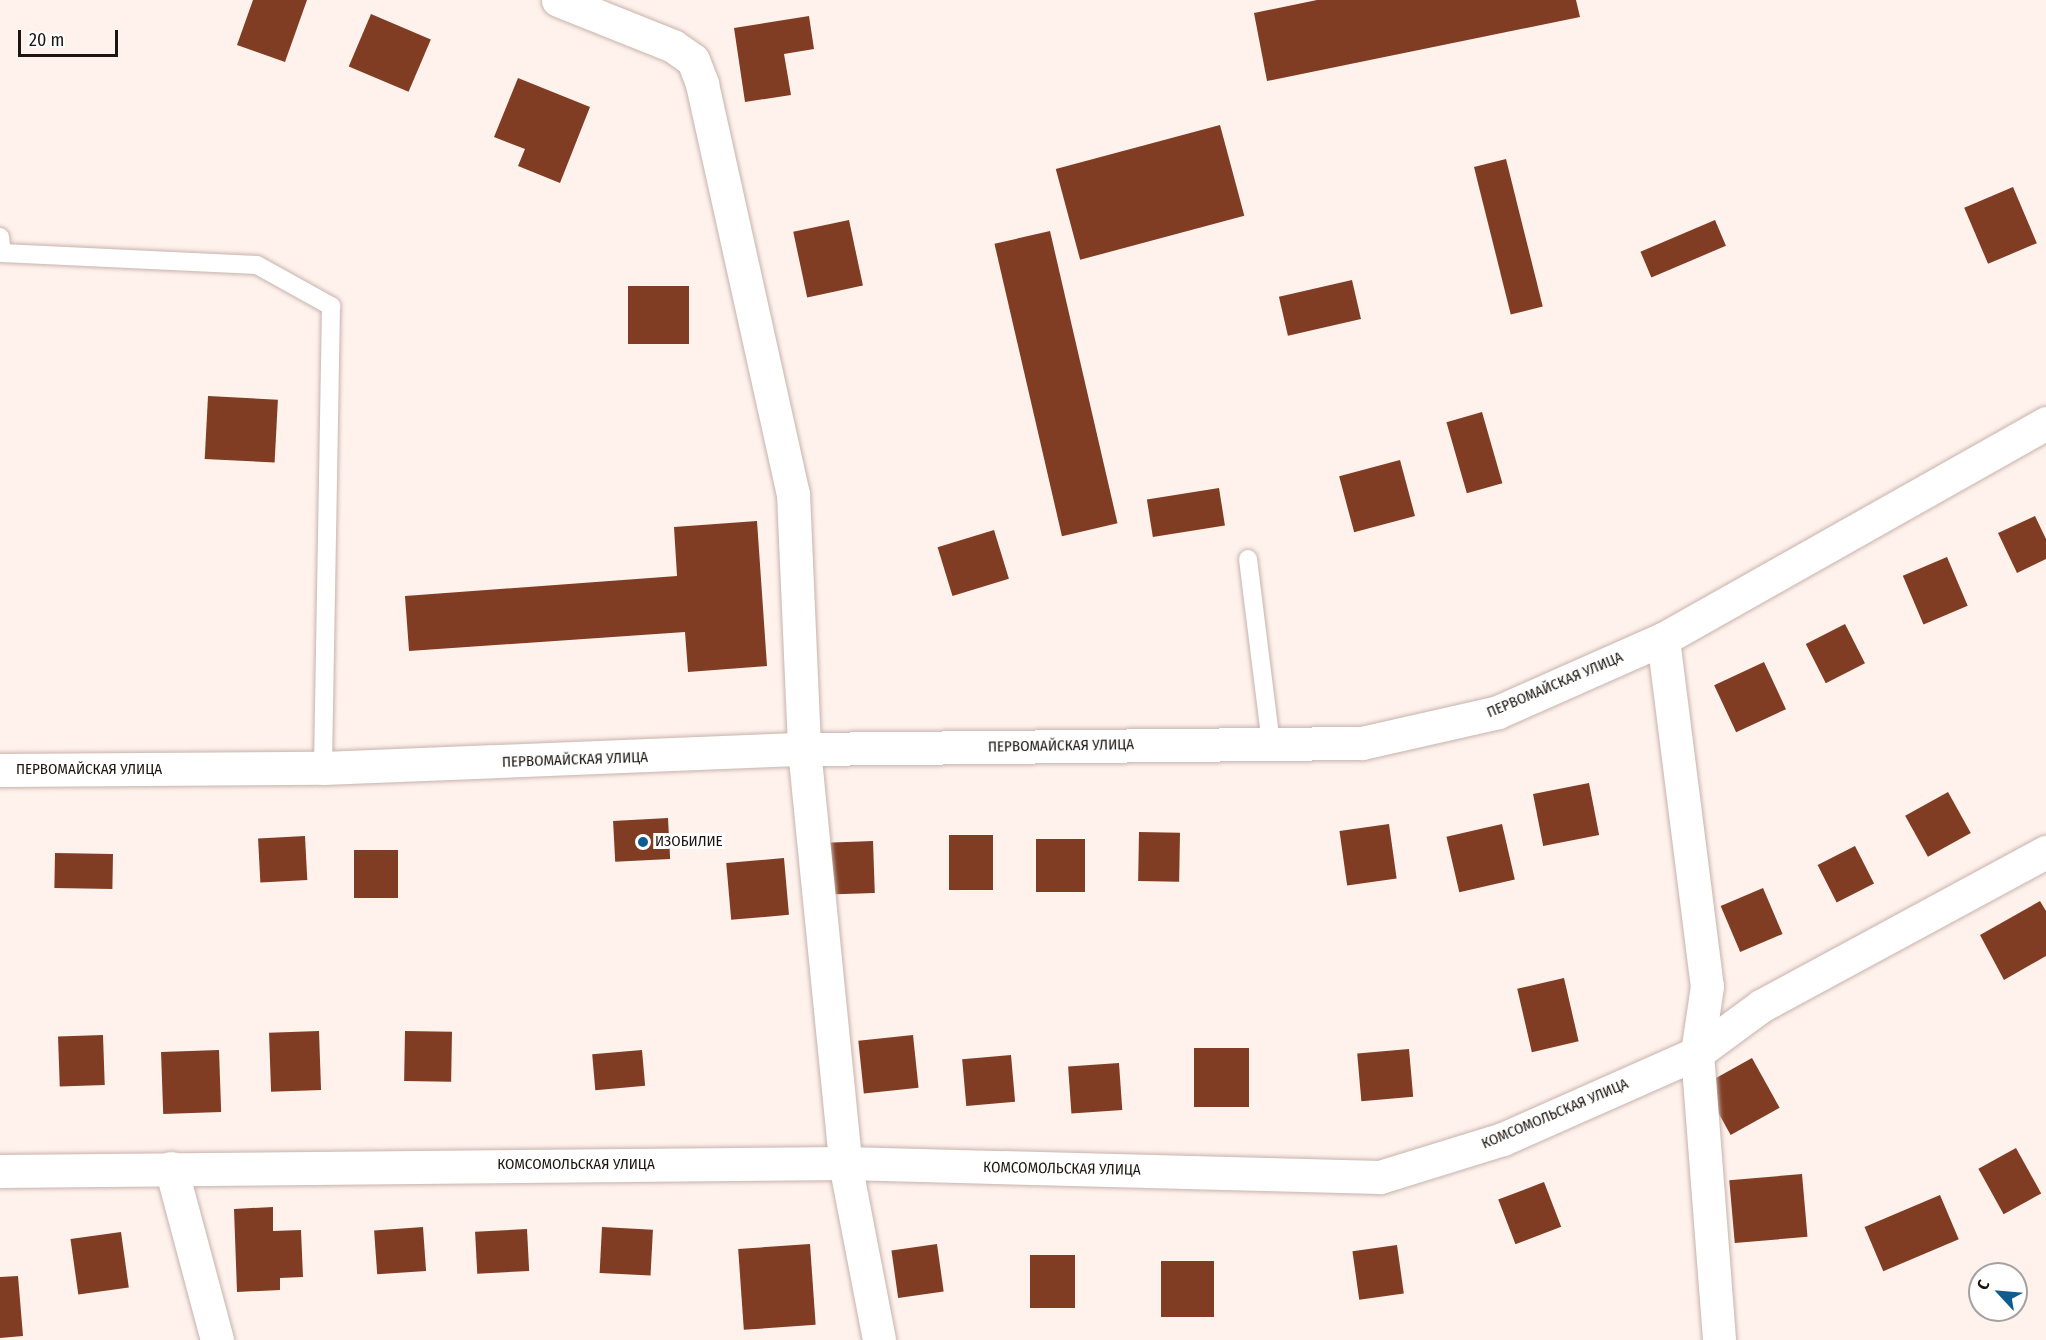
<!DOCTYPE html>
<html>
<head>
<meta charset="utf-8">
<style>
	body { margin:0 }
	#map { position:relative; width:2046px; height:1340px; overflow:hidden; background:#fff2ed; font-family:"Fira Sans Condensed",sans-serif }
	div>[style] { position:absolute }
	.building>* { inset:0; background:#813d24; transform-origin:0 0 }
	.roads { filter:drop-shadow(0 0 2px #c7b3ac) drop-shadow(0 0 2px #c7b3ac) }
	.service>* { height:18px; margin:-9px; padding:0 9px; transform-origin:9px; border-radius:9px; background:#fff }
	.minor>* { height:33px; margin:-16.5px; padding:0 16.5px; transform-origin:16.5px; border-radius:16.5px; background:#fff }
	.tertiary>* { height:33px; margin:-16.5px; padding:0 16.5px; transform-origin:16.5px; border-radius:16.5px; background:#fff }
	.dots>* { width:16px; height:16px; translate:-50% -50%; box-sizing:border-box; border:3px solid #fff; border-radius:50% }
	span { translate:-50% -50%; white-space:nowrap; text-align:center; line-height:1.15; -webkit-text-stroke:6px #fff; paint-order:stroke }
	.street-label { font-size:15px; color:#1c1512 }
	.poi-label { font-size:15px; color:#1c1512 }
	.left { translate:0 -50%; text-align:left }
	.north { position:absolute; left:1968px; top:1262px; width:60px; height:60px; box-sizing:border-box; background:#fff; border:2px solid #a4a1a0; border-radius:50%; rotate:296deg; font-size:16px; font-weight:700; line-height:24px; text-align:center; color:#1c1512 }
	.north::after { content:''; display:block; margin:auto; width:21px; height:27px; background:#0f5c8f; clip-path:polygon(50% 0,100% 100%,50% 72%,0 100%) }
	.scale { position:absolute; left:18px; top:30px; width:100px; height:27px; box-sizing:border-box; border:3px solid #1c1512; border-top:0; padding-left:8px; font-size:18px; line-height:21px; white-space:nowrap; color:#1c1512; -webkit-text-stroke:4px #fff; paint-order:stroke }
</style>
</head>
<body>
<div id="map">
	<div class="building">
		<i style="clip-path:polygon(253px 0,307px 0,285px 62px,237px 45px)"></i>
		<i style="clip-path:polygon(1317px 0,1576px 0,1580px 17px,1267px 81px,1254px 13px)"></i>
		<i style="left:371px;top:14px;width:65px;height:57px;rotate:23deg"></i>
		<i style="clip-path:polygon(809px 16px,814px 49px,784px 54px,791px 95px,745px 102px,734px 28px)"></i>
		<i style="clip-path:polygon(518px 78px,590px 107px,560px 183px,518px 166px,525px 149px,494px 137px)"></i>
		<i style="left:1220px;top:125px;width:94px;height:170px;rotate:75deg"></i>
		<i style="left:1506px;top:159px;width:152px;height:33px;rotate:76deg"></i>
		<i style="left:2013px;top:187px;width:61px;height:53px;rotate:67deg"></i>
		<i style="left:849px;top:220px;width:67px;height:57px;rotate:78deg"></i>
		<i style="left:1715px;top:220px;width:28px;height:81px;rotate:67deg"></i>
		<i style="left:1050px;top:231px;width:300px;height:57px;rotate:77deg"></i>
		<i style="left:1352px;top:280px;width:40px;height:75px;rotate:77deg"></i>
		<i style="left:689px;top:286px;width:58px;height:61px;rotate:90deg"></i>
		<i style="left:208px;top:396px;width:70px;height:63px;rotate:3deg"></i>
		<i style="left:1482px;top:412px;width:74px;height:37px;rotate:74deg"></i>
		<i style="left:1400px;top:460px;width:58px;height:63px;rotate:75deg"></i>
		<i style="left:1219px;top:488px;width:38px;height:73px;rotate:81deg"></i>
		<i style="clip-path:polygon(2035px 516px,2046px 539px,2046px 559px,2017px 573px,1998px 533px)"></i>
		<i style="clip-path:polygon(757px 521px,767px 666px,688px 672px,685px 632px,409px 651px,405px 596px,677px 576px,674px 527px)"></i>
		<i style="left:994px;top:530px;width:51px;height:59px;rotate:73deg"></i>
		<i style="left:1947px;top:557px;width:53px;height:48px;rotate:67deg"></i>
		<i style="left:1845px;top:624px;width:44px;height:44px;rotate:63deg"></i>
		<i style="left:1764px;top:662px;width:52px;height:55px;rotate:65deg"></i>
		<i style="left:1589px;top:783px;width:53px;height:57px;rotate:79deg"></i>
		<i style="left:1948px;top:792px;width:47px;height:49px;rotate:61deg"></i>
		<i style="left:668px;top:818px;width:41px;height:55px;rotate:87deg"></i>
		<i style="left:1389px;top:824px;width:55px;height:50px;rotate:82deg"></i>
		<i style="left:1502px;top:824px;width:57px;height:57px;rotate:77deg"></i>
		<i style="left:1139px;top:832px;width:41px;height:49px;rotate:1deg"></i>
		<i style="left:949px;top:835px;width:44px;height:55px"></i>
		<i style="left:305px;top:836px;width:44px;height:47px;rotate:87deg"></i>
		<i style="left:1036px;top:839px;width:49px;height:53px"></i>
		<i style="left:873px;top:841px;width:52px;height:47px;rotate:88deg"></i>
		<i style="left:1855px;top:846px;width:42px;height:42px;rotate:63deg"></i>
		<i style="left:354px;top:850px;width:44px;height:48px"></i>
		<i style="left:55px;top:853px;width:58px;height:35px;rotate:1deg"></i>
		<i style="left:784px;top:858px;width:57px;height:58px;rotate:85deg"></i>
		<i style="left:1763px;top:888px;width:50px;height:46px;rotate:67deg"></i>
		<i style="clip-path:polygon(2040px 901px,2046px 911px,2046px 956px,2004px 980px,1980px 935px)"></i>
		<i style="left:1564px;top:978px;width:65px;height:48px;rotate:77deg"></i>
		<i style="left:319px;top:1031px;width:59px;height:50px;rotate:88deg"></i>
		<i style="left:405px;top:1031px;width:47px;height:50px;rotate:1deg"></i>
		<i style="left:103px;top:1035px;width:50px;height:45px;rotate:88deg"></i>
		<i style="left:913px;top:1035px;width:53px;height:55px;rotate:84deg"></i>
		<i style="left:1249px;top:1048px;width:59px;height:55px;rotate:90deg"></i>
		<i style="left:1409px;top:1049px;width:48px;height:52px;rotate:85deg"></i>
		<i style="left:219px;top:1050px;width:62px;height:58px;rotate:88deg"></i>
		<i style="left:642px;top:1050px;width:36px;height:50px;rotate:85deg"></i>
		<i style="left:1011px;top:1055px;width:47px;height:49px;rotate:85deg"></i>
		<i style="left:1752px;top:1058px;width:57px;height:56px;rotate:61deg"></i>
		<i style="left:1119px;top:1063px;width:47px;height:51px;rotate:86deg"></i>
		<i style="left:2016px;top:1148px;width:52px;height:43px;rotate:61deg"></i>
		<i style="left:1802px;top:1174px;width:63px;height:73px;rotate:85deg"></i>
		<i style="left:1544px;top:1182px;width:48px;height:49px;rotate:69deg"></i>
		<i style="left:1940px;top:1195px;width:48px;height:82px;rotate:67deg"></i>
		<i style="clip-path:polygon(273px 1207px,273px 1231px,301px 1230px,303px 1277px,280px 1278px,280px 1290px,237px 1292px,234px 1209px)"></i>
		<i style="left:423px;top:1227px;width:44px;height:49px;rotate:86deg"></i>
		<i style="left:602px;top:1227px;width:51px;height:46px;rotate:3deg"></i>
		<i style="left:527px;top:1229px;width:42px;height:52px;rotate:87deg"></i>
		<i style="left:121px;top:1232px;width:56px;height:51px;rotate:82deg"></i>
		<i style="left:810px;top:1244px;width:81px;height:72px;rotate:86deg"></i>
		<i style="left:937px;top:1244px;width:48px;height:46px;rotate:82deg"></i>
		<i style="left:1397px;top:1245px;width:49px;height:45px;rotate:82deg"></i>
		<i style="left:1030px;top:1255px;width:45px;height:53px"></i>
		<i style="left:1161px;top:1261px;width:53px;height:56px"></i>
		<i style="clip-path:polygon(18px 1276px,23px 1336px,0 1338px,0 1277px)"></i>
	</div>
	<div class="roads">
		<div class="service">
			<i style="left:0;top:237px;width:16px;rotate:83deg"></i>
			<i style="left:2px;top:253px;width:255px;rotate:2.7deg"></i>
			<i style="left:257px;top:265px;width:85px;rotate:29deg"></i>
			<i style="left:331px;top:306px;width:462px;rotate:91deg"></i>
			<i style="left:1248px;top:559px;width:186px;rotate:82.9deg"></i>
		</div>
		<div class="minor">
			<i style="left:558px;top:0;width:124px;rotate:21.8deg"></i>
			<i style="left:673px;top:46px;width:24px;rotate:35deg"></i>
			<i style="left:693px;top:60px;width:26px;rotate:69deg"></i>
			<i style="left:702px;top:84px;width:420px;rotate:77.5deg"></i>
			<i style="left:793px;top:494px;width:255px;rotate:87.5deg"></i>
			<i style="left:804px;top:749px;width:416px;rotate:84.3deg"></i>
			<i style="left:845px;top:1163px;width:180px;rotate:79.1deg"></i>
			<i style="left:1663px;top:639px;width:350px;rotate:82.8deg"></i>
			<i style="left:1707px;top:986px;width:68px;rotate:98.5deg"></i>
			<i style="left:1697px;top:1053px;width:288px;rotate:85.6deg"></i>
			<i style="left:171px;top:1168px;width:178px;rotate:75deg"></i>
			<i style="left:0;top:1171px;width:845px;rotate:-0.54deg"></i>
			<i style="left:845px;top:1163px;width:535px;rotate:1.5deg"></i>
			<i style="left:1380px;top:1177px;width:129px;rotate:-17.2deg"></i>
			<i style="left:1503px;top:1139px;width:212px;rotate:-23.9deg"></i>
			<i style="left:1697px;top:1053px;width:79px;rotate:-36.3deg"></i>
			<i style="left:1761px;top:1006px;width:324px;rotate:-28.4deg"></i>
		</div>
		<div class="tertiary">
			<i style="left:0;top:770px;width:323px;rotate:-0.4deg"></i>
			<i style="left:323px;top:768px;width:481px;rotate:-2.3deg"></i>
			<i style="left:804px;top:749px;width:558px;rotate:-0.62deg"></i>
			<i style="left:1362px;top:743px;width:139px;rotate:-12.8deg"></i>
			<i style="left:1498px;top:712px;width:180px;rotate:-23.9deg"></i>
			<i style="left:1663px;top:639px;width:440px;rotate:-29.4deg"></i>
		</div>
	</div>
	<div class="dots">
		<i style="left:643px;top:842px;background:#0f5c8f"></i>
	</div>
	<div class="street-label">
		<span style="left:1555px;top:685px;rotate:-23deg">ПЕРВОМАЙСКАЯ УЛИЦА</span>
		<span style="left:1061px;top:746px;rotate:-1deg">ПЕРВОМАЙСКАЯ УЛИЦА</span>
		<span style="left:575px;top:760px;rotate:-2deg">ПЕРВОМАЙСКАЯ УЛИЦА</span>
		<span style="left:89px;top:770px">ПЕРВОМАЙСКАЯ УЛИЦА</span>
		<span style="left:1555px;top:1114px;rotate:-23deg">КОМСОМОЛЬСКАЯ УЛИЦА</span>
		<span style="left:576px;top:1165px">КОМСОМОЛЬСКАЯ УЛИЦА</span>
		<span style="left:1062px;top:1169px;rotate:1deg">КОМСОМОЛЬСКАЯ УЛИЦА</span>
	</div>
	<div class="poi-label">
		<span class="left" style="left:655px;top:842px">ИЗОБИЛИЕ</span>
	</div>
	<div class="north">С</div>
	<div class="scale">20 m</div>
</div>
</body>
</html>
